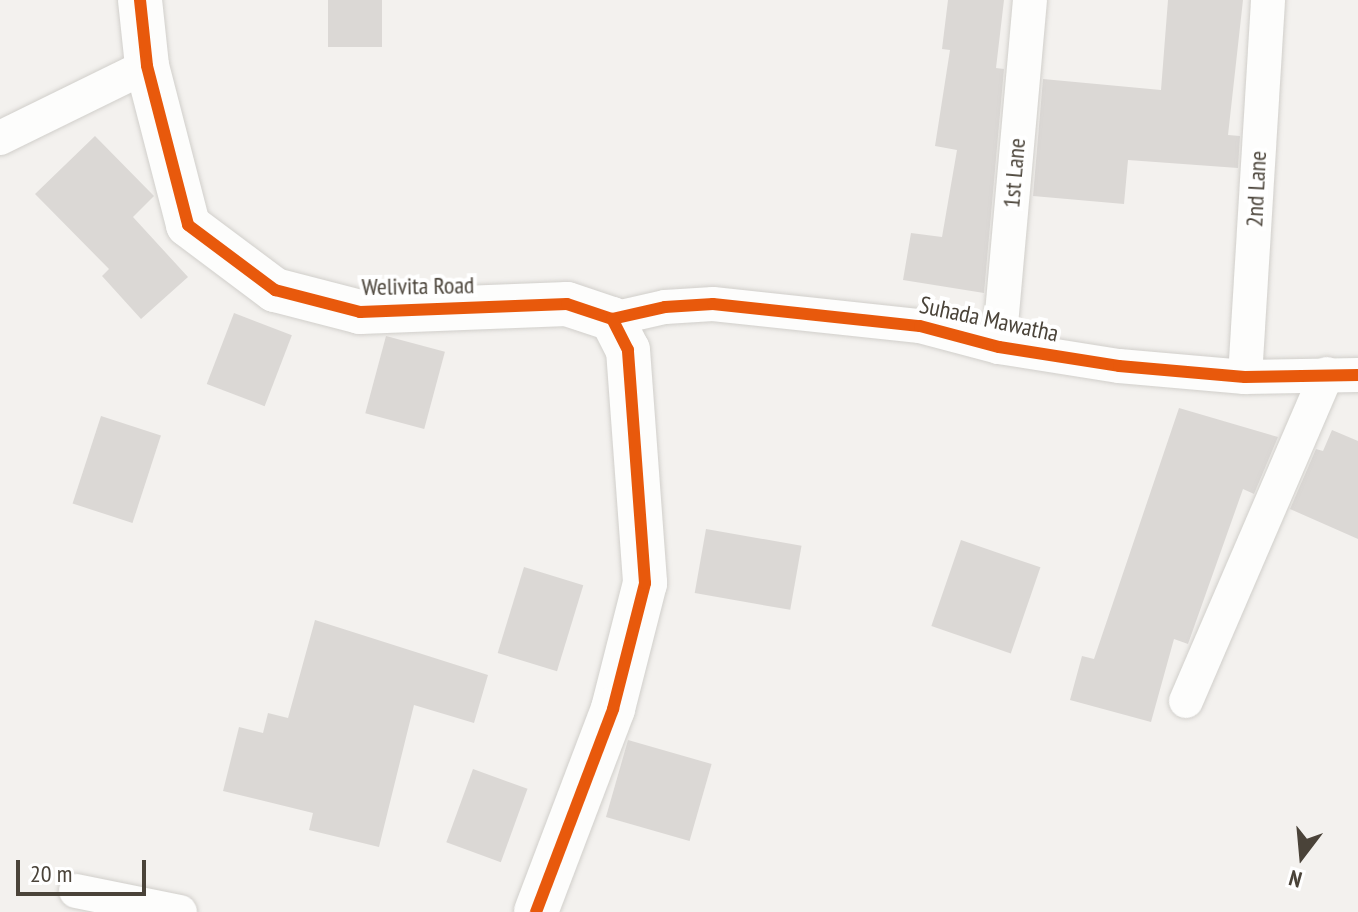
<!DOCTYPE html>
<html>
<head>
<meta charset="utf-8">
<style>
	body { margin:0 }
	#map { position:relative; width:1358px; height:912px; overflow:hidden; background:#f3f1ee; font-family:"PT Sans Narrow",sans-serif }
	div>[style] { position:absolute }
	.building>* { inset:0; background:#dbd8d5; transform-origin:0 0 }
	.roads { filter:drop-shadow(0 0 2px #d1cfcb) drop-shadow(0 0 2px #d1cfcb) }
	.minor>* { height:34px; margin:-17px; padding:0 17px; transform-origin:17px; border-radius:17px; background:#fdfdfc }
	.tertiary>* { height:44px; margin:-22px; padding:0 22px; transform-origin:22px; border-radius:22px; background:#fdfdfc }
	.cycleway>* { height:12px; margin:-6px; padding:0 6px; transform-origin:6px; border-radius:6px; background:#e8590c }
	span { translate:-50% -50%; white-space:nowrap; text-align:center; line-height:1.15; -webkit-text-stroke:8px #fff; paint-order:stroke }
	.street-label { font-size:24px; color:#4a4339 }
	.north { position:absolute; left:1262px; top:816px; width:80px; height:80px; -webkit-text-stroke:6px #fff; paint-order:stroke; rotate:196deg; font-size:22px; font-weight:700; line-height:32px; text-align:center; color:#4a4339 }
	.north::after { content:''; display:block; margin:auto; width:28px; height:36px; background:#4a4339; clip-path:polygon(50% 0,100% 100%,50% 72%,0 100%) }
	.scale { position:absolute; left:16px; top:860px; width:130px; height:36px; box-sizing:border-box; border:4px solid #4a4339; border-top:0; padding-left:10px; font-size:24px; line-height:28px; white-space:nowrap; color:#4a4339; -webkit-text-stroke:6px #fff; paint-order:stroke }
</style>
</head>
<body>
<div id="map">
	<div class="building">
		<i style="left:328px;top:0;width:54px;height:47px"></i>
		<i style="clip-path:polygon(948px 0,1004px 0,996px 68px,1004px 69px,984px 293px,903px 280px,911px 233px,942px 237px,957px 150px,935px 146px,950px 50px,942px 49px)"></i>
		<i style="clip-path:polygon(1168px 0,1243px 0,1228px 135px,1240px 136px,1238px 168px,1128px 160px,1124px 204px,1033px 196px,1043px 79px,1161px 90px)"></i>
		<i style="clip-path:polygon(95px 136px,154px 196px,133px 217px,188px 277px,141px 319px,102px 276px,109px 269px,35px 194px)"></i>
		<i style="left:234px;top:313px;width:62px;height:76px;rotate:21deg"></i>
		<i style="left:386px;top:336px;width:61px;height:80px;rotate:15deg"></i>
		<i style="clip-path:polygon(1179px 408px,1278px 437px,1254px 494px,1243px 489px,1188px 644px,1174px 639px,1151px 722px,1070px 700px,1082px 656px,1094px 659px)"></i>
		<i style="left:101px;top:416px;width:63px;height:92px;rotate:18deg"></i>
		<i style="clip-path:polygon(1332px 430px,1358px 441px,1358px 539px,1290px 509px,1316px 449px,1323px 451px)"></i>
		<i style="left:706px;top:529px;width:97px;height:65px;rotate:10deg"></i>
		<i style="left:961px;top:540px;width:84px;height:91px;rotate:19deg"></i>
		<i style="left:524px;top:567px;width:62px;height:90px;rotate:17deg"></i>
		<i style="clip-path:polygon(315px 620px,488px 675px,474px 723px,414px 705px,379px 847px,309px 830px,313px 813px,223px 791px,239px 727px,263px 733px,268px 713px,288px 718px)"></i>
		<i style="left:628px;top:740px;width:87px;height:80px;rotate:16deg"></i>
		<i style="left:473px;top:769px;width:58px;height:78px;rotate:20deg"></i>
	</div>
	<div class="roads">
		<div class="minor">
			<i style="left:0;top:138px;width:164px;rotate:-26.1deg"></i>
			<i style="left:612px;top:319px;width:54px;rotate:-12.8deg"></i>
			<i style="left:665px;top:307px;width:48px;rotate:-3.6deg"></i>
			<i style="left:713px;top:304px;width:208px;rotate:6.1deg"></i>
			<i style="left:920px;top:326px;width:82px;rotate:14.9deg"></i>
			<i style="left:999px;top:347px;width:121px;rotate:9deg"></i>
			<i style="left:1119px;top:366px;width:126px;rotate:5deg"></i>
			<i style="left:1245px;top:377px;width:113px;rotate:-1deg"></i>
			<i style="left:999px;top:347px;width:348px;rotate:-84.9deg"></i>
			<i style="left:1245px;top:377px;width:378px;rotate:-86.5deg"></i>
			<i style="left:1186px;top:701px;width:356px;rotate:-66.7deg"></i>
			<i style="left:76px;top:891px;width:106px;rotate:11.4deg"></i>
		</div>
		<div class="tertiary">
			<i style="left:140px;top:0;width:66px;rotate:83.9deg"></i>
			<i style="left:147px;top:66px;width:164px;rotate:75.5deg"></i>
			<i style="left:188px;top:225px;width:109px;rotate:36.8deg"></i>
			<i style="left:275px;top:290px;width:88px;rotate:14.5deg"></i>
			<i style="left:360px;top:312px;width:207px;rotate:-2.2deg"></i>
			<i style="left:567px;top:304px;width:47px;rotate:18.4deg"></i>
			<i style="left:612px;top:319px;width:35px;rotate:63deg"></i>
			<i style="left:628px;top:350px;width:234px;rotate:85.8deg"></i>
			<i style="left:645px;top:583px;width:130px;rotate:104.3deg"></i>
			<i style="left:613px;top:709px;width:217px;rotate:110.8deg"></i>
		</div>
	</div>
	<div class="cycleway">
		<i style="left:140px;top:0;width:66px;rotate:83.9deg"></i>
		<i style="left:147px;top:66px;width:164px;rotate:75.5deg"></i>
		<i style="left:188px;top:225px;width:109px;rotate:36.8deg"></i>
		<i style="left:275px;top:290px;width:88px;rotate:14.5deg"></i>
		<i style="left:360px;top:312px;width:207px;rotate:-2.2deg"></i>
		<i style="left:567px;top:304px;width:47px;rotate:18.4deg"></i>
		<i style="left:612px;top:319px;width:54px;rotate:-12.8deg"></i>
		<i style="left:665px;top:307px;width:48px;rotate:-3.6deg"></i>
		<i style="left:713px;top:304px;width:208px;rotate:6.1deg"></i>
		<i style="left:920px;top:326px;width:82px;rotate:14.9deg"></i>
		<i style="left:999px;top:347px;width:121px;rotate:9deg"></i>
		<i style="left:1119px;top:366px;width:126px;rotate:5deg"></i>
		<i style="left:1245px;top:377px;width:113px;rotate:-1deg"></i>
		<i style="left:536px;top:912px;width:217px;rotate:-69.2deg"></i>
		<i style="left:613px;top:709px;width:130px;rotate:-75.7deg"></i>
		<i style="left:645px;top:583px;width:234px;rotate:-94.2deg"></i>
		<i style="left:628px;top:350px;width:35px;rotate:-117deg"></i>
	</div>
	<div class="street-label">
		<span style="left:1014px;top:173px;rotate:-85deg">1st Lane</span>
		<span style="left:1256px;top:189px;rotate:-87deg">2nd Lane</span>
		<span style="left:418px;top:286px;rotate:-1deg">Welivita Road</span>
		<span style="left:989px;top:319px;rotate:12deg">Suhada Mawatha</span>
	</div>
	<div class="north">N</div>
	<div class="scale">20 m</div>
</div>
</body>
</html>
